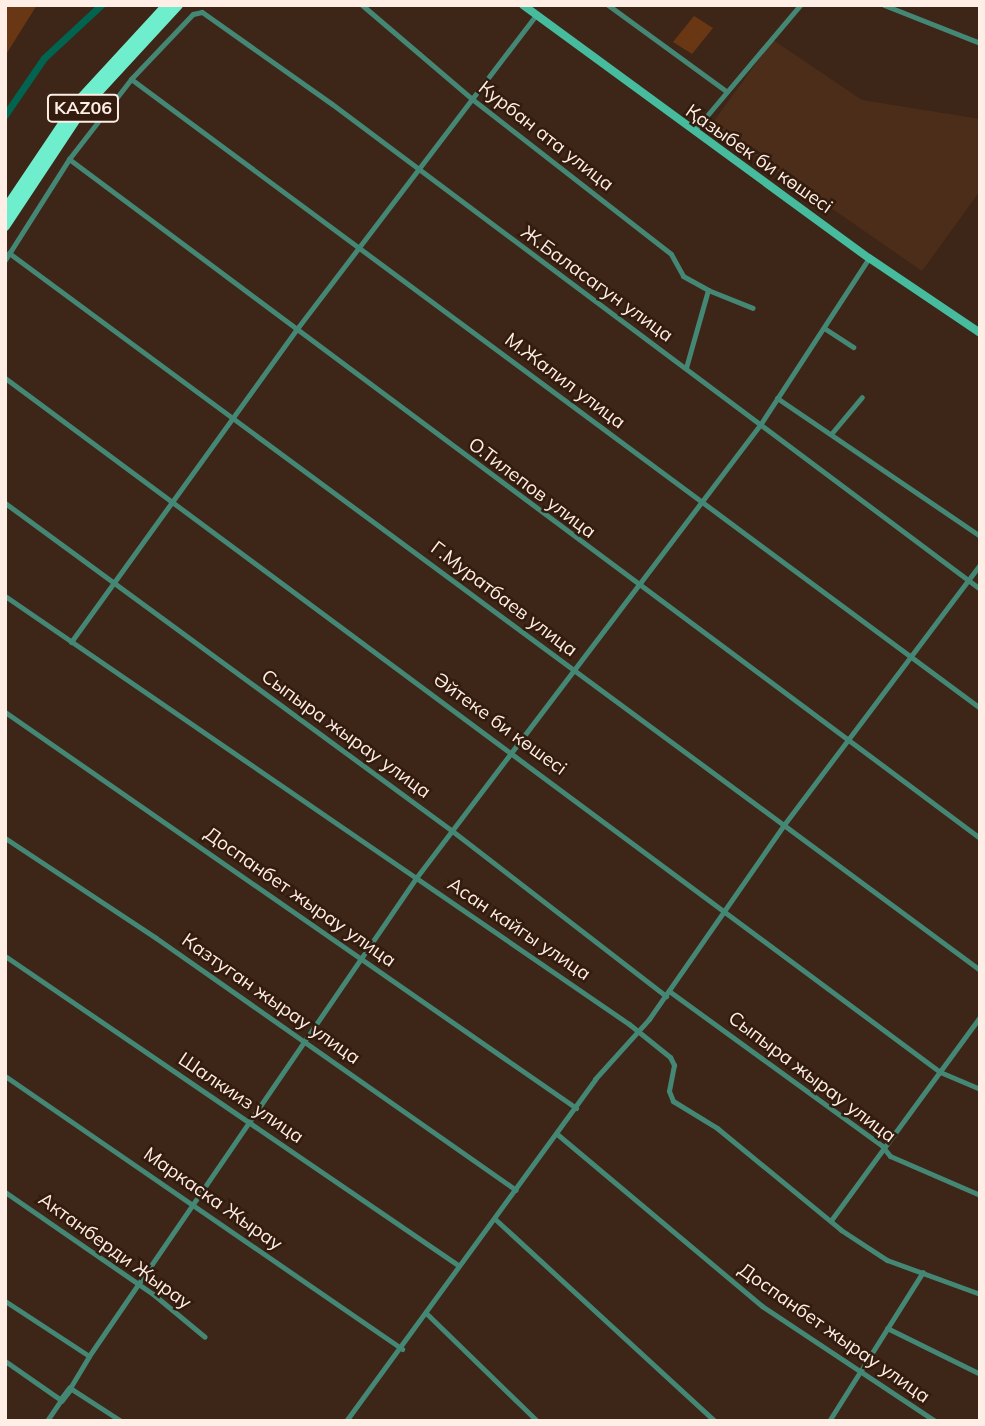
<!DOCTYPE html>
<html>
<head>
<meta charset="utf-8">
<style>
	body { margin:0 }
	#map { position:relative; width:985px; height:1426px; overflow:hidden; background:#3d2517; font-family:Mulish,sans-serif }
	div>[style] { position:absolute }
	.built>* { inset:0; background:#4b2d1a }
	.green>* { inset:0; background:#6a3715 }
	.canal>* { height:7px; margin:-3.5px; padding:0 3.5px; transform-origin:3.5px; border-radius:3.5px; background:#016450 }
	.minor>* { height:5px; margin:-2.5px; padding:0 2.5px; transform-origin:2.5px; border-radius:2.5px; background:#448774 }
	.tertiary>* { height:7px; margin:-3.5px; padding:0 3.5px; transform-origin:3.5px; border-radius:3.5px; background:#448774 }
	.secondary>* { height:8px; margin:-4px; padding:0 4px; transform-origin:4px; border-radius:4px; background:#46bb9d }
	.trunk>* { height:10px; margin:-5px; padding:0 5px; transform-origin:5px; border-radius:5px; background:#6eeecc }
	span { translate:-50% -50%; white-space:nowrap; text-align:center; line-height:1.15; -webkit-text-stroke:5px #331b0d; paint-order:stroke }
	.shield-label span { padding:2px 5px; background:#331b0d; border:2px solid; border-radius:5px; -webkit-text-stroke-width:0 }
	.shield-label { font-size:18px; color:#feeee5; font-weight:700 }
	.street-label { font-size:19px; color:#feeee5 }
	.frame { position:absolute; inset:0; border:7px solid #feeee5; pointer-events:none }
</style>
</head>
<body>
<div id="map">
	<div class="built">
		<i style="clip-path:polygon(773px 40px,862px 100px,980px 119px,980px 191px,922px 271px,711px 125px)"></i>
	</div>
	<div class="green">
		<i style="clip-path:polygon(5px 5px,37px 5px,5px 56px)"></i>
		<i style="clip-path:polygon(694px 16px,713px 28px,692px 54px,673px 42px)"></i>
	</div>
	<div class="canal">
		<i style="left:5px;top:115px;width:69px;rotate:-55.6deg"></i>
		<i style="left:44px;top:58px;width:78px;rotate:-42.9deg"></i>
	</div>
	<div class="minor">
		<i style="left:362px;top:5px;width:145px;rotate:40.5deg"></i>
		<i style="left:472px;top:99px;width:252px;rotate:37.9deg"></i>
		<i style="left:671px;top:254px;width:25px;rotate:61deg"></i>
		<i style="left:683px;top:276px;width:29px;rotate:29deg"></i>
		<i style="left:708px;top:290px;width:81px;rotate:105.8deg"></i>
		<i style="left:608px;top:5px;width:146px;rotate:36.1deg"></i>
		<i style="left:884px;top:5px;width:103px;rotate:21.6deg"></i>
		<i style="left:131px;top:79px;width:1057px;rotate:36.53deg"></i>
		<i style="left:694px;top:131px;width:165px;rotate:-49.9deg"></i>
		<i style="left:69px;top:159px;width:1136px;rotate:36.7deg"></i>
		<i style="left:9px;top:253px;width:1207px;rotate:36.44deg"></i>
		<i style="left:5px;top:260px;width:120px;rotate:-57.6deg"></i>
		<i style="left:69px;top:159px;width:101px;rotate:-52.2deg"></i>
		<i style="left:131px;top:79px;width:90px;rotate:-46.4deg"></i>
		<i style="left:193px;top:14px;width:9px;rotate:-13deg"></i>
		<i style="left:202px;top:12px;width:159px;rotate:35.3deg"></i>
		<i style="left:332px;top:104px;width:809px;rotate:36.81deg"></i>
		<i style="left:708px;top:290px;width:48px;rotate:21.8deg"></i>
		<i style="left:824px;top:328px;width:35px;rotate:33deg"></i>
		<i style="left:5px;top:378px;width:1164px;rotate:36.58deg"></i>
		<i style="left:940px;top:1072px;width:43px;rotate:23deg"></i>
		<i style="left:777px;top:398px;width:245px;rotate:34.2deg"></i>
		<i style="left:831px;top:434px;width:48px;rotate:-50deg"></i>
		<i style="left:5px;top:503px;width:553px;rotate:36.25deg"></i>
		<i style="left:451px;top:830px;width:272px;rotate:37.7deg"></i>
		<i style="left:5px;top:596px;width:757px;rotate:34.45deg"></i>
		<i style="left:629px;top:1024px;width:53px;rotate:38.8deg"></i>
		<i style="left:670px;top:1057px;width:9px;rotate:63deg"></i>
		<i style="left:674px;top:1065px;width:26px;rotate:101deg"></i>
		<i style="left:669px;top:1091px;width:11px;rotate:68deg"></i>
		<i style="left:673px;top:1101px;width:52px;rotate:31.5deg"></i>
		<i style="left:717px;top:1128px;width:161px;rotate:39.4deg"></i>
		<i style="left:841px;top:1230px;width:55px;rotate:33.1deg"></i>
		<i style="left:887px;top:1260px;width:99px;rotate:20.1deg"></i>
		<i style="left:71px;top:642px;width:385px;rotate:-54.2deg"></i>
		<i style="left:296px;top:330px;width:396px;rotate:-52.7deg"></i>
		<i style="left:5px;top:712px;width:695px;rotate:34.74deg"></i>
		<i style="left:5px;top:838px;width:181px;rotate:33.5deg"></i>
		<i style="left:156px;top:938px;width:439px;rotate:35deg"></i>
		<i style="left:5px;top:956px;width:548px;rotate:34.3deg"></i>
		<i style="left:669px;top:991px;width:263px;rotate:36deg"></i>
		<i style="left:882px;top:1146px;width:13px;rotate:51deg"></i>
		<i style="left:890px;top:1156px;width:98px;rotate:23.4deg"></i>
		<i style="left:5px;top:1076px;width:482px;rotate:34.5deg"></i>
		<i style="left:557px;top:1134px;width:268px;rotate:40deg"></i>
		<i style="left:762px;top:1306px;width:208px;rotate:33.6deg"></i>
		<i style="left:5px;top:1192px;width:180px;rotate:34.6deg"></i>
		<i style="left:153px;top:1294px;width:67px;rotate:39.6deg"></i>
		<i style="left:495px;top:1219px;width:299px;rotate:42.6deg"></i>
		<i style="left:832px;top:1219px;width:250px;rotate:-53.8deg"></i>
		<i style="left:5px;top:1301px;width:100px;rotate:33.2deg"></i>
		<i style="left:426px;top:1313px;width:155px;rotate:44.2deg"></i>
		<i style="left:887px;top:1328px;width:104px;rotate:26.3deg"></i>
		<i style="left:5px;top:1361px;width:68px;rotate:34.9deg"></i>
		<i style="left:61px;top:1400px;width:25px;rotate:124deg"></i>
		<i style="left:121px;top:1421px;width:61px;rotate:-147.1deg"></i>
		<i style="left:70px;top:1388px;width:37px;rotate:-59deg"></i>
		<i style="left:89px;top:1356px;width:579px;rotate:-55.62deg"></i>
		<i style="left:416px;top:878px;width:569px;rotate:-52.79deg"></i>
		<i style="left:760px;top:425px;width:199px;rotate:-56.9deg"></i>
		<i style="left:346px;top:1421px;width:423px;rotate:-53.9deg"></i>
		<i style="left:595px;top:1079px;width:81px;rotate:-48deg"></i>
		<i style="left:649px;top:1019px;width:235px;rotate:-55.2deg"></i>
		<i style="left:783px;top:826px;width:327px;rotate:-53deg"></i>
		<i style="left:829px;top:1421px;width:176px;rotate:-57.8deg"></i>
	</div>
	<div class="tertiary">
		<i style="left:61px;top:1400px;width:15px;rotate:-53deg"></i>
	</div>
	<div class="secondary">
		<i style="left:523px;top:5px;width:429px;rotate:36.2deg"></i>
		<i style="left:869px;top:258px;width:134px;rotate:34deg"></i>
	</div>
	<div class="trunk">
		<i style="left:5px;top:210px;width:129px;rotate:-56.1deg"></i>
		<i style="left:77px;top:103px;width:133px;rotate:-47.4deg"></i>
		<i style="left:5px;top:226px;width:141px;rotate:-56.5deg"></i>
		<i style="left:83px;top:108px;width:140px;rotate:-47.3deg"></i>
	</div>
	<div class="shield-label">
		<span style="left:83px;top:108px">KАZ06</span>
	</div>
	<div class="street-label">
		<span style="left:546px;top:136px;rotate:38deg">Курбан ата улица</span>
		<span style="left:759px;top:159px;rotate:35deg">Қазыбек би көшесі</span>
		<span style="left:597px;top:284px;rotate:36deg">Ж.Баласагун улица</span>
		<span style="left:565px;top:381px;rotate:37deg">М.Жалил улица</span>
		<span style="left:532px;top:488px;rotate:37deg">О.Тилепов улица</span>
		<span style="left:504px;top:599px;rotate:37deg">Г.Муратбаев улица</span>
		<span style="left:500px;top:724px;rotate:36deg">Әйтеке би көшесі</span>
		<span style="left:346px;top:734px;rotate:36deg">Сыпыра жырау улица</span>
		<span style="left:300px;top:897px;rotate:35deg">Доспанбет жырау улица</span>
		<span style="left:519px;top:929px;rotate:34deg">Асан кайгы улица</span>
		<span style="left:271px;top:999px;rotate:35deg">Казтуган жырау улица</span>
		<span style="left:812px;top:1077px;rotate:37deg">Сыпыра жырау улица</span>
		<span style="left:241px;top:1098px;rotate:34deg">Шалкииз улица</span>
		<span style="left:213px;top:1199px;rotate:35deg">Маркаска Жырау</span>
		<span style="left:115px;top:1251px;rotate:36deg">Актанберди Жырау</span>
		<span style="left:834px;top:1333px;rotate:35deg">Доспанбет жырау улица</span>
	</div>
	<div class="frame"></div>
</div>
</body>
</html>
